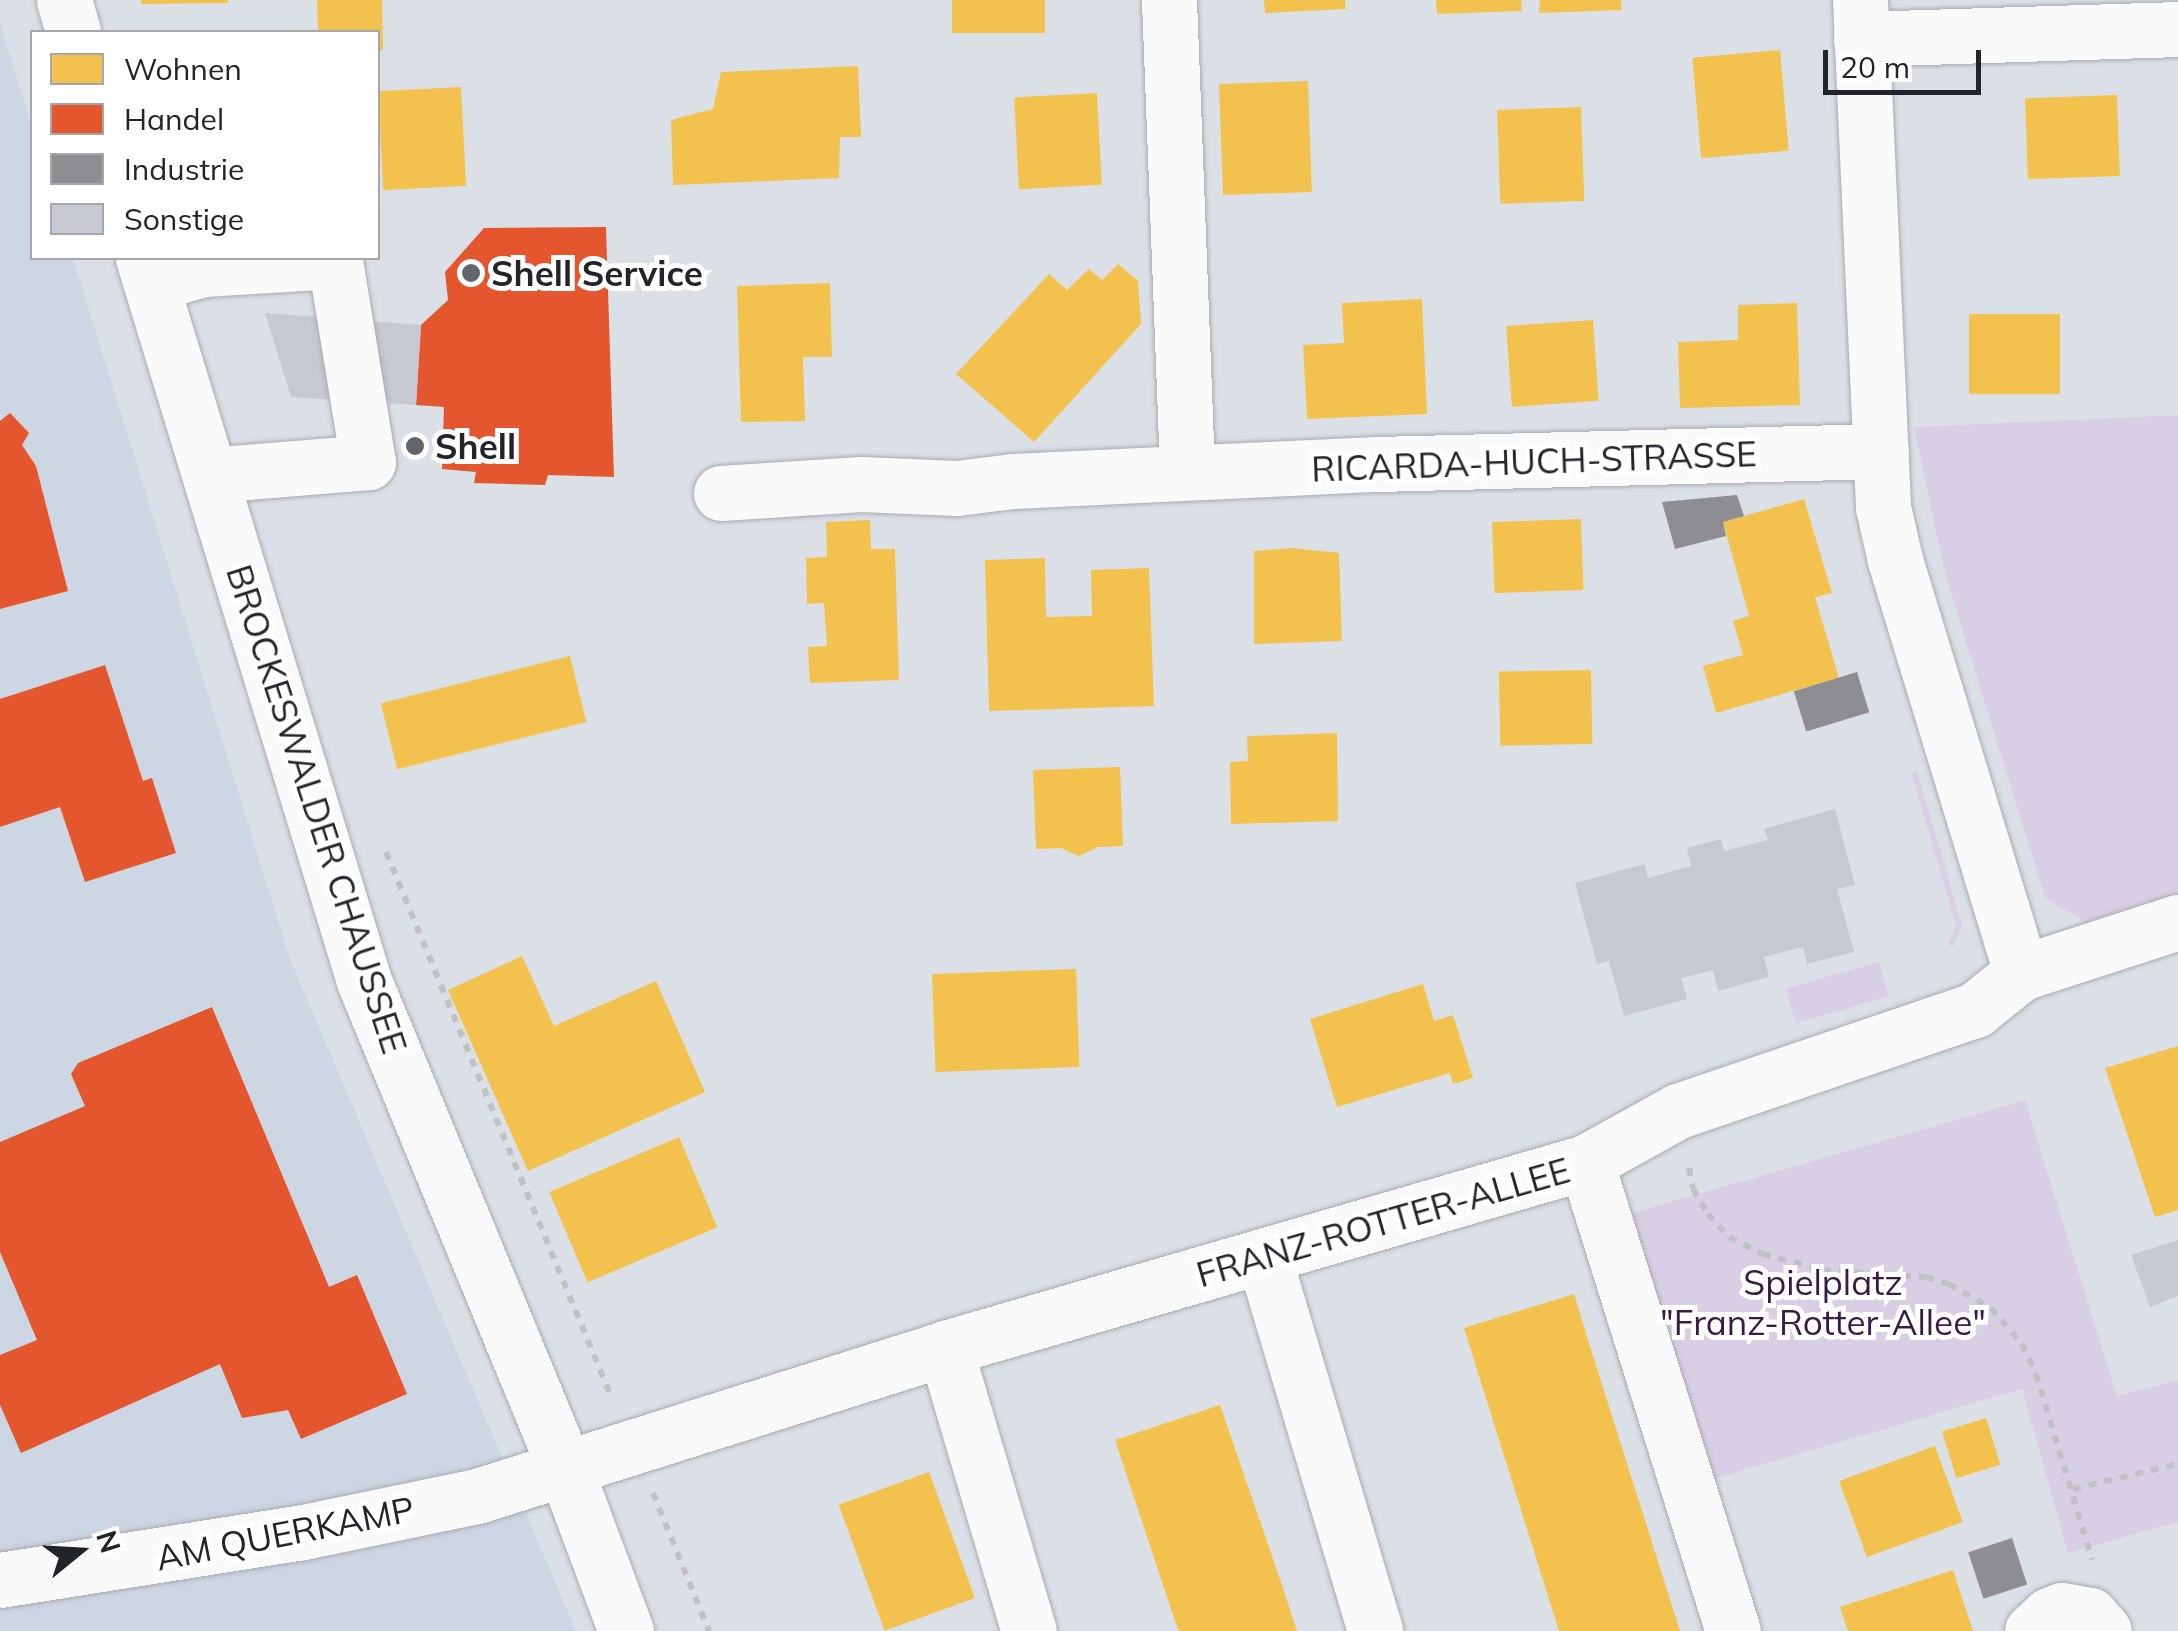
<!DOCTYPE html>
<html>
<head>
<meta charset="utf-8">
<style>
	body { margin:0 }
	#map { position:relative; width:2178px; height:1631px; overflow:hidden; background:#dbe0e6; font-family:Mulish,sans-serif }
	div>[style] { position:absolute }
	.built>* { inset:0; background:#cdd6e3 }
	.green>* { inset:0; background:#d9cfe5; transform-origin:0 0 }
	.homes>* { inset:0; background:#f2c14e; transform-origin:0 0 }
	.shops>* { inset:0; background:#e4572e }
	.industry>* { inset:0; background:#8d8d92; transform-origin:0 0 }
	.building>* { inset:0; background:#c6c8d2 }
	.path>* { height:6px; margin-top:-3px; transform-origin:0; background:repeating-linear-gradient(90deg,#c0c1c3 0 8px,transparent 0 16px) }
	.roads { filter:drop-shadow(0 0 2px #a7acb0) drop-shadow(0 0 2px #a7acb0) }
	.minor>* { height:55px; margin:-27.5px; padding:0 27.5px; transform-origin:27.5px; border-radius:27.5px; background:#fafafb }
	.dots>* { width:28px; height:28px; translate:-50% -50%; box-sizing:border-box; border:5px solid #fff; border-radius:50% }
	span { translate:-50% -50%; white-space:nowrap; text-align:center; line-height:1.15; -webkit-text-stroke:10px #fff; paint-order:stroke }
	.poi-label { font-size:35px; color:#212429; font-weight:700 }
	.left { translate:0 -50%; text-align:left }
	.street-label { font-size:35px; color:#212429 }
	.park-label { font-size:35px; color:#381a47 }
	.legend { position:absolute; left:30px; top:30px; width:350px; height:230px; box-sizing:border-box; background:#fff; border:2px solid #a6a7a9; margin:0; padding:12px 18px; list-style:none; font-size:30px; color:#212429 }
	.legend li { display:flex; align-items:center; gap:20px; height:50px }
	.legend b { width:50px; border:2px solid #a6a7a9 }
	.north { position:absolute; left:30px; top:1501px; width:100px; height:100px; -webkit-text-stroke:8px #fff; paint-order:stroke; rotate:72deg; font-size:28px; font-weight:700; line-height:40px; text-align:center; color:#212429 }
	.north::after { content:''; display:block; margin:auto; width:35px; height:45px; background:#212429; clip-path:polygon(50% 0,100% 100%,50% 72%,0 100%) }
	.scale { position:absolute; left:1823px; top:50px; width:158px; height:45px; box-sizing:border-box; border:5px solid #212429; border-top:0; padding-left:12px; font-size:30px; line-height:35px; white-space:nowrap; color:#212429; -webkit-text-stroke:8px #fff; paint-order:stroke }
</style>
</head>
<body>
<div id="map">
	<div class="built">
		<i style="clip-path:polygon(0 22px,32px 127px,32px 258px,73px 258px,290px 959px,576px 1631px,0 1631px)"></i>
	</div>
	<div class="green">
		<i style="clip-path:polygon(2178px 415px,2178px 898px,2088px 924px,2045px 898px,1945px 574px,1914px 427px)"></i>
		<i style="clip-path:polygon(1917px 770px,1962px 926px,1954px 946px,1949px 945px,1956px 925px,1911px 772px)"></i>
		<i style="left:1879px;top:962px;width:36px;height:97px;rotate:74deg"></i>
		<i style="clip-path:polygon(2025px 1100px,2117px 1396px,2178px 1380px,2178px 1522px,2068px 1553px,2022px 1389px,1713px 1479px,1632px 1213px)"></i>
	</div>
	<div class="homes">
		<i style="clip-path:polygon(141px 0,228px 0,228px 3px,141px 4px)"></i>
		<i style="clip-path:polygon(317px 0,382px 0,383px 50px,378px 51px,378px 32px,318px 32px)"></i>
		<i style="left:952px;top:0;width:93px;height:33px"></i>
		<i style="clip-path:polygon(1264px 0,1345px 0,1346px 9px,1265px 13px)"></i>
		<i style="clip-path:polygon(1436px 0,1521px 0,1522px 11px,1437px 14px)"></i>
		<i style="clip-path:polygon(1540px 0,1621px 0,1622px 10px,1539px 13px)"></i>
		<i style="left:1780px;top:50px;width:101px;height:88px;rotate:85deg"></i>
		<i style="clip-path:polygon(858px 66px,861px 137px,840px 137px,839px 178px,673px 185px,671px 120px,713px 109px,721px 72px)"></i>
		<i style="left:1308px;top:81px;width:111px;height:89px;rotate:88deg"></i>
		<i style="left:461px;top:87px;width:99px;height:83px;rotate:87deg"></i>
		<i style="left:1097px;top:93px;width:92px;height:83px;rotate:87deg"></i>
		<i style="left:2117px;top:95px;width:81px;height:92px;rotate:88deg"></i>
		<i style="left:1581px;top:107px;width:94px;height:84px;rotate:88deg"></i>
		<i style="clip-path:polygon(1118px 264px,1138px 281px,1141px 324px,1034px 442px,956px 374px,1049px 274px,1067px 290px,1089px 269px,1102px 280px)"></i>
		<i style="clip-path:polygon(830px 283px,832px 357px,803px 357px,805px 421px,741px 422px,737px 286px)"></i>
		<i style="clip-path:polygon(1422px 299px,1427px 414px,1307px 419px,1303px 345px,1344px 343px,1342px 303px)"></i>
		<i style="clip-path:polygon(1797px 303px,1800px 405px,1680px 408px,1678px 342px,1738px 340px,1738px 305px)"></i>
		<i style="left:1969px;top:314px;width:91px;height:80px"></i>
		<i style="left:1593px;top:320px;width:81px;height:87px;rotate:86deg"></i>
		<i style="clip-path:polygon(1804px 499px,1832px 593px,1815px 597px,1839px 678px,1716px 713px,1703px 666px,1743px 655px,1733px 621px,1749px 616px,1723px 522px)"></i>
		<i style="left:1581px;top:519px;width:71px;height:89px;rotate:88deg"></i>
		<i style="clip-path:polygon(870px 520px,871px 549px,895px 549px,899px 680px,810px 683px,808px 647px,827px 646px,824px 603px,807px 604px,806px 558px,827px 557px,826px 522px)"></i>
		<i style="clip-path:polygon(1293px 548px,1339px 553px,1342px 641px,1254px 644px,1254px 551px)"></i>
		<i style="clip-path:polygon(1045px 558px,1046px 617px,1092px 616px,1091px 570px,1149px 568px,1154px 706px,989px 711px,985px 560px)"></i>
		<i style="left:570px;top:656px;width:68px;height:195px;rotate:76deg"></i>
		<i style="left:1591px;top:670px;width:74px;height:92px;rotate:89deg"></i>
		<i style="clip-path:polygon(1337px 733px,1338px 821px,1231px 824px,1230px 762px,1248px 761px,1247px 736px)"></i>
		<i style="clip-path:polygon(1120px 767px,1123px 846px,1098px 847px,1079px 856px,1061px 848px,1036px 849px,1033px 770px)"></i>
		<i style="clip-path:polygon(522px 956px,554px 1026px,656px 981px,705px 1092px,528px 1171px,448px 990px)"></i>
		<i style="left:1076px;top:969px;width:98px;height:144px;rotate:88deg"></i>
		<i style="clip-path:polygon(1423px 984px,1434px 1021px,1453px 1015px,1473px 1078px,1453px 1084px,1450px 1073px,1337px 1107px,1310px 1019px)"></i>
		<i style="clip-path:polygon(2178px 1046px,2178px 1210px,2155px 1217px,2105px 1068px)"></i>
		<i style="left:679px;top:1137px;width:98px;height:141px;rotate:67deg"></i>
		<i style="clip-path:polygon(1574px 1294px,1588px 1340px,1680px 1631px,1559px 1631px,1464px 1328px)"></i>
		<i style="clip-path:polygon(1220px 1405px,1283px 1588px,1297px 1631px,1179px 1631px,1176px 1624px,1115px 1440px)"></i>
		<i style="left:1986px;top:1418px;width:49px;height:46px;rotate:73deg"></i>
		<i style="left:1935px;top:1446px;width:81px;height:102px;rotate:70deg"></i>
		<i style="left:929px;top:1472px;width:134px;height:96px;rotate:70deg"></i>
		<i style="clip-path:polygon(1953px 1570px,1973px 1631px,1848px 1631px,1840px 1607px)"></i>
	</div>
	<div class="shops">
		<i style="clip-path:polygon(606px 227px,614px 477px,548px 475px,545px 485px,474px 483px,476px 472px,442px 469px,444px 407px,416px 405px,421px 325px,448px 300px,445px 272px,484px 228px)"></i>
		<i style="clip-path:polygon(10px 413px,29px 433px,22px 445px,36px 466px,68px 591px,0 609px,0 421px)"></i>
		<i style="clip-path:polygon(105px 665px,143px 781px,152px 778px,176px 853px,85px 882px,60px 807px,0 827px,0 699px)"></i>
		<i style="clip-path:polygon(212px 1007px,329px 1287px,357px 1275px,407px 1394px,301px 1439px,288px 1410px,242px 1418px,220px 1364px,21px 1453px,0 1405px,0 1355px,37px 1340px,0 1252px,0 1142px,85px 1106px,71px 1074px,78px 1063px)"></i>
	</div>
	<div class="industry">
		<i style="clip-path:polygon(1737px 495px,1744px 516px,1723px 522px,1726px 536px,1675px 549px,1662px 502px)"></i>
		<i style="left:1857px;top:672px;width:42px;height:66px;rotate:73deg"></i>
		<i style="left:2012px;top:1538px;width:49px;height:46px;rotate:72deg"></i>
	</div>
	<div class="building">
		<i style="clip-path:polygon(265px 313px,421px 325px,416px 405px,291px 397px)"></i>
		<i style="clip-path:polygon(1835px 809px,1855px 885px,1837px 889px,1854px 952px,1807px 964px,1803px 947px,1764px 957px,1769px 977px,1718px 991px,1713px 970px,1681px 978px,1687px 999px,1624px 1016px,1609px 961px,1597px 964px,1575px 883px,1645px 864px,1648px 878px,1691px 866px,1687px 848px,1721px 839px,1724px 851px,1768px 840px,1764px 829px)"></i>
		<i style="clip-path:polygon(2178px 1240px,2178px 1296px,2150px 1307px,2131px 1255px)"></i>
	</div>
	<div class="path">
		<i style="left:386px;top:852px;width:592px;rotate:67.55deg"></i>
		<i style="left:1689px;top:1168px;width:21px;rotate:79deg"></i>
		<i style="left:1693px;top:1189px;width:29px;rotate:59deg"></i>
		<i style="left:1708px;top:1214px;width:31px;rotate:48deg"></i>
		<i style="left:1729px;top:1237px;width:38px;rotate:27deg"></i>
		<i style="left:1763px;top:1254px;width:62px;rotate:14.9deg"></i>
		<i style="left:1823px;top:1270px;width:103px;rotate:3.9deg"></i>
		<i style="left:1926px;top:1277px;width:24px;rotate:17deg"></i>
		<i style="left:1949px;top:1284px;width:48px;rotate:29.7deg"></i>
		<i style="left:1991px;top:1308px;width:48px;rotate:49.3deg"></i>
		<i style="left:2022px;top:1344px;width:33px;rotate:65deg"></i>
		<i style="left:2036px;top:1374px;width:194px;rotate:73.2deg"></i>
		<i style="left:2073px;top:1489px;width:108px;rotate:-13.4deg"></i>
		<i style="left:653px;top:1493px;width:149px;rotate:67.9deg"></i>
	</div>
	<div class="roads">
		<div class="minor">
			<i style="left:64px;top:0;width:33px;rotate:74deg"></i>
			<i style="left:1169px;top:0;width:472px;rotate:87.8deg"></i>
			<i style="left:1860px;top:0;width:508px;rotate:87.4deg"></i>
			<i style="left:1883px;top:507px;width:54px;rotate:77.2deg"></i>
			<i style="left:1895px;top:560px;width:432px;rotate:73deg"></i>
			<i style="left:1861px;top:39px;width:317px;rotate:-1.8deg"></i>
			<i style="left:143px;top:258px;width:756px;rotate:73deg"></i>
			<i style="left:364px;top:981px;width:527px;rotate:67.57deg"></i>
			<i style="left:565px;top:1468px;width:174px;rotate:69.5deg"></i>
			<i style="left:151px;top:284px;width:54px;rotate:-16.1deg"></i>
			<i style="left:203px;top:269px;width:132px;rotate:-3.5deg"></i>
			<i style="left:335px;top:261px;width:204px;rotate:80.7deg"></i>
			<i style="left:368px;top:462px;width:159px;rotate:175.3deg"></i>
			<i style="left:721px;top:493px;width:140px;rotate:-3.7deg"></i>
			<i style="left:861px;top:484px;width:96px;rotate:2.4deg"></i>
			<i style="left:957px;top:488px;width:56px;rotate:-7.1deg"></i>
			<i style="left:1013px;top:481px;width:364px;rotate:-2.7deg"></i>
			<i style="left:1377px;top:464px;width:504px;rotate:-1.48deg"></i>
			<i style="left:1586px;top:1162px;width:491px;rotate:72.6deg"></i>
			<i style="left:1264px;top:1258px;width:389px;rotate:73.4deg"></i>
			<i style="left:945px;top:1348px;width:295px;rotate:73.5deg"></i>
			<i style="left:0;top:1580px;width:307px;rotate:-9deg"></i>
			<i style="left:303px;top:1532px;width:178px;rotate:-11.7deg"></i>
			<i style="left:477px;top:1496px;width:491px;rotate:-17.5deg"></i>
			<i style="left:945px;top:1348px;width:667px;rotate:-16.18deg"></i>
			<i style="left:1586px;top:1162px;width:105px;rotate:-29deg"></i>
			<i style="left:1678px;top:1111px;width:314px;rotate:-18.8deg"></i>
			<i style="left:1975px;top:1010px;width:59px;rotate:-38.8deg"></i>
			<i style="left:2021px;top:973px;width:165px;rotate:-18deg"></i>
			<i style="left:2032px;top:1631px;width:23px;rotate:-43deg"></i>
			<i style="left:2049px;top:1615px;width:14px;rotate:-21deg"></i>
			<i style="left:2062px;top:1610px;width:28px;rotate:10deg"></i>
			<i style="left:2090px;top:1615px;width:21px;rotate:49deg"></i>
		</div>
	</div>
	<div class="dots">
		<i style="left:471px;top:273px;background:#62666b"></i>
		<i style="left:415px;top:446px;background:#62666b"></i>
	</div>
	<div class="poi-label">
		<span class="left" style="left:491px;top:273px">Shell Service</span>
		<span class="left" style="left:435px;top:446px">Shell</span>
	</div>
	<div class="street-label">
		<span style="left:1534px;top:461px;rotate:-2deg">RICARDA-HUCH-STRASSE</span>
		<span style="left:317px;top:809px;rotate:72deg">BROCKESWALDER CHAUSSEE</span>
		<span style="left:1383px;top:1222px;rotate:-16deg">FRANZ-ROTTER-ALLEE</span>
		<span style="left:285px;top:1533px;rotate:-11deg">AM QUERKAMP</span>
	</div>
	<div class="park-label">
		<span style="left:1823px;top:1302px">Spielplatz<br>"Franz-Rotter-Allee"</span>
	</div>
	<ul class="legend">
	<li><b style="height:28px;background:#f2c14e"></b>Wohnen</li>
	<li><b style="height:28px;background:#e4572e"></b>Handel</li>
	<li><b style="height:28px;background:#8d8d92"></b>Industrie</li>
	<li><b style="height:28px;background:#c6c8d2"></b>Sonstige</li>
	</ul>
	<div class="north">N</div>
	<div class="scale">20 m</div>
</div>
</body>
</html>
